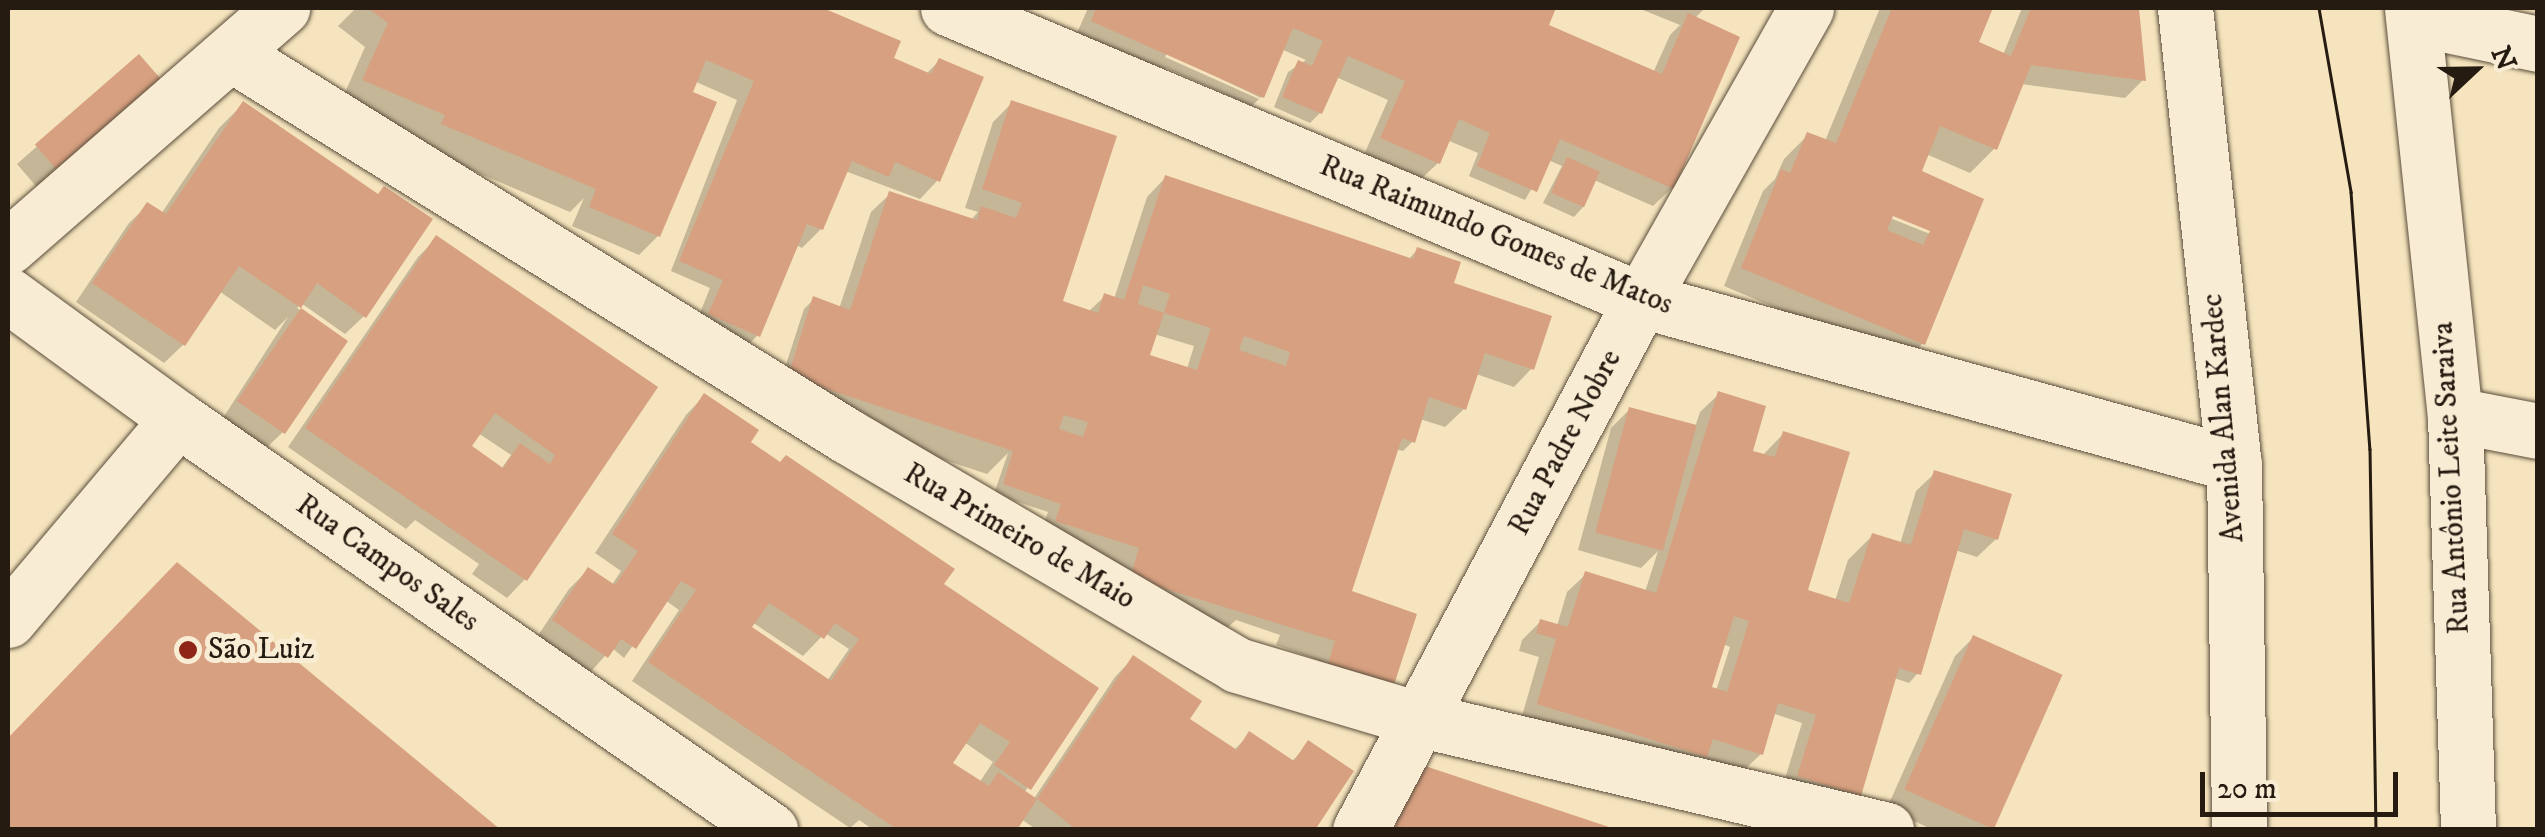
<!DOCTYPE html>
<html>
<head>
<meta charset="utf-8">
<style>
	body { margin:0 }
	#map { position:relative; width:2545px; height:837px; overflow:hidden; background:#f5e4bd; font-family:"IM FELL DW Pica",serif }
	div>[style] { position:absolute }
	.shadow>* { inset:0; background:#0003 }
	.building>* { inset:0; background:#d7a080; transform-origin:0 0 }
	.roads { filter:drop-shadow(0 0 2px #5a4d3c) drop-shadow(0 0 2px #5a4d3c) }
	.minor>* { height:55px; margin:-27.5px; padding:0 27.5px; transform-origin:27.5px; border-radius:27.5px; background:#f8edd4 }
	.tram>* { height:2.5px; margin:-1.25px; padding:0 1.25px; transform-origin:1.25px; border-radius:1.25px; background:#261b11 }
	.dots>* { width:28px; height:28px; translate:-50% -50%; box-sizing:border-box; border:5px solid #f8edd4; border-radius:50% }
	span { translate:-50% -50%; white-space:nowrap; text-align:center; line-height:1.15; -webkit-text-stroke:10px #f8edd4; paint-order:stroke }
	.street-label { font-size:30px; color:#261b11 }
	.poi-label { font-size:30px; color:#261b11 }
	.left { translate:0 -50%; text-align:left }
	.frame { position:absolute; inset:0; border:10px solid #261b11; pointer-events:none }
	.north { position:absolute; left:2425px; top:20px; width:100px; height:100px; -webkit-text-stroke:8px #f8edd4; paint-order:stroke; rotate:68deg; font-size:28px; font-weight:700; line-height:40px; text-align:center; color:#261b11 }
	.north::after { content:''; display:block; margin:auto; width:35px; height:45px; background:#261b11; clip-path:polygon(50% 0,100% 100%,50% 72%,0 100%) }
	.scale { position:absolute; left:2200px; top:772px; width:198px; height:45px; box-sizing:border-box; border:5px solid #261b11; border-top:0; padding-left:12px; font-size:30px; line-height:35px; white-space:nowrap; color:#261b11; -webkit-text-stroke:8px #f8edd4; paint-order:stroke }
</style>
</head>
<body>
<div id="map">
	<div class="shadow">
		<i style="clip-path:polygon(356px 8px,816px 8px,898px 43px,891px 60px,926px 74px,939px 61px,938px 180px,920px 199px,845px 171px,821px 229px,802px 248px,796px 245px,758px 335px,739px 354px,692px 333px,710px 288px,671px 271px,737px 100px,694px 81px,658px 236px,639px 255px,572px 226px,584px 198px,570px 212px,419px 148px,423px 140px,340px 104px,365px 47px,338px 26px)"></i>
		<i style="clip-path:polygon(1088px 8px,1554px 8px,1546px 26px,1653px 73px,1670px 35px,1680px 25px,1638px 8px,1705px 8px,1694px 19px,1672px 188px,1653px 206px,1594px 180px,1583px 207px,1574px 217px,1543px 203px,1562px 166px,1548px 160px,1525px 200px,1469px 176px,1478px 153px,1447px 140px,1438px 163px,1419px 181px,1363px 157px,1388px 100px,1336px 77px,1320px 113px,1310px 123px,1274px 107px,1288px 72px,1306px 60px,1281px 49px,1261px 98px,1167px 53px,1165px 57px,1259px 99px,1252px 106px,1166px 68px,1157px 77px,1074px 40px)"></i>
		<i style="clip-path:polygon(evenodd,1880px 8px,1990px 8px,1976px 44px,2003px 55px,2022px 8px,2137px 8px,2143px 80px,2125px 98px,2021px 84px,1994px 149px,1970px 173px,1926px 154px,1918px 172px,1981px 200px,1923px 343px,1904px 362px,1724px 286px,1763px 191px,1775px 179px,1784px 159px,1808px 135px,1825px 141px,1880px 8px,1890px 212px,1942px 234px,1940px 238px,1890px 218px,1890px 212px)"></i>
		<i style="clip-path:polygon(139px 57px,41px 192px,17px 164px)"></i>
		<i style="clip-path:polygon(evenodd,1012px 103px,1057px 311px,1088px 312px,1105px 296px,1114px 299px,1147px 197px,1165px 178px,1408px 260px,1417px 250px,1532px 368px,1514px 387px,1476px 374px,1464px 409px,1445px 427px,1420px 419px,1413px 441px,1403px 451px,1395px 449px,1348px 593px,1414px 616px,1309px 688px,1318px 660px,1276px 645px,1280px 635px,1236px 620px,1226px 629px,1038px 540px,1048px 512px,994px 494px,1008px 453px,987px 474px,890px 442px,779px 386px,804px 309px,814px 299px,839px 309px,871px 212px,890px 194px,971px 220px,978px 212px,965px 208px,993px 122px,1012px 103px,1154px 334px,1194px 346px,1187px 369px,1144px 364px,1154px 334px)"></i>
		<i style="clip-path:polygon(243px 104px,364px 316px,345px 334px,301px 303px,297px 308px,345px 342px,283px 432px,264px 450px,221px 421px,288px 317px,275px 330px,219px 291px,183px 345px,164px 363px,76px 302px,129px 223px,148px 205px,161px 214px,219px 128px)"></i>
		<i style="clip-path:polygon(evenodd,436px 239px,595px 346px,525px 579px,507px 598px,472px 574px,479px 564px,415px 520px,406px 529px,288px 447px,418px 257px,436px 239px,478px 433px,511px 455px,501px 469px,469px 447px,478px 433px)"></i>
		<i style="clip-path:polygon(evenodd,1719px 394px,1750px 452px,1762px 456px,1783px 434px,1805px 592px,1835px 601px,1848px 560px,1872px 536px,1900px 544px,1916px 491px,1935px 473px,1996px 539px,1977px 557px,1955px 550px,1918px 673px,1909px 683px,1894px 678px,1858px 795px,1840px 814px,1780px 795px,1802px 723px,1775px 714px,1761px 754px,1742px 772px,1520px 723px,1539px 657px,1519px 651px,1522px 640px,1541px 621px,1557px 626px,1567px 592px,1586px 574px,1645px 592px,1658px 551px,1641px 568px,1578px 550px,1611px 428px,1630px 409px,1695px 427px,1700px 412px,1719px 394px,1723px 644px,1730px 647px,1716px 691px,1709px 689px,1723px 644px)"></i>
		<i style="clip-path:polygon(evenodd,704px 396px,748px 443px,941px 584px,1096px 688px,1024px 793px,1033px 800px,1115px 677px,1133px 658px,1187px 719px,1233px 751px,1250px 734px,1291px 762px,1309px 744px,1312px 830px,1037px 830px,1021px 819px,1014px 830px,874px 830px,859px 820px,850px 828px,632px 681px,679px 610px,665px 600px,624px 658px,612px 648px,588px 675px,535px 640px,569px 589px,588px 570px,611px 586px,621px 571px,595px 553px,686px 415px,704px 396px,752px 622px,803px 656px,825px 633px,849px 649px,827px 681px,748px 628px,752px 622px,704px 396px,964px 742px,993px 762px,979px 783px,950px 763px,964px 742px)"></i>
		<i style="clip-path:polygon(1973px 638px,2059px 676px,1991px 829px,1933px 830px,1887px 808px,1955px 656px)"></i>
	</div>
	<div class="building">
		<i style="clip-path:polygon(368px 8px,823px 8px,901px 41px,894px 58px,931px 74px,939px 58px,984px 77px,940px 182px,895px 162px,889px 177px,852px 161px,823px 230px,807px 224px,760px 337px,708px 314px,723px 280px,679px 261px,754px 81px,706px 60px,693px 92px,717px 102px,660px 237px,589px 207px,596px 189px,441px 124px,445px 115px,362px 80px,388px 23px)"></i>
		<i style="clip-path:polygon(1096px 8px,1556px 8px,1549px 25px,1662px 74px,1688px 13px,1740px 37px,1674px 189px,1560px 139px,1537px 192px,1477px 166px,1490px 133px,1459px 119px,1440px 164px,1380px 138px,1405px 81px,1348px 56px,1322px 114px,1282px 97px,1298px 60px,1312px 66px,1323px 41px,1293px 28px,1264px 98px,1091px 21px)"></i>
		<i style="clip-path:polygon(evenodd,1892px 8px,1993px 8px,1979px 42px,2011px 56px,2031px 8px,2139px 8px,2146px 81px,2031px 65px,1997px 150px,1940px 126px,1922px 171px,1984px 199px,1925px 345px,1741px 268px,1781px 169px,1790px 173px,1807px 132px,1836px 143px,1892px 8px,1893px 216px,1930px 231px,1923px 245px,1887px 230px,1893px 216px)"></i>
		<i style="left:139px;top:54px;width:43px;height:138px;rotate:49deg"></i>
		<i style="clip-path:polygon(evenodd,1011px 100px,1117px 136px,1063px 301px,1098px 313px,1104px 293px,1124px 300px,1165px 175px,1413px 259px,1417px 247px,1461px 262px,1454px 283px,1552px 316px,1534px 370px,1485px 353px,1466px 410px,1429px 397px,1415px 443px,1402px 438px,1352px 591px,1417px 614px,1392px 691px,1326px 670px,1335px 641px,1130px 578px,1139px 548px,1055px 521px,1061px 504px,1003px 484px,1013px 451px,788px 376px,813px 296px,850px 310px,889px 191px,977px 220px,981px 206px,1016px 218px,1022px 203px,982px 189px,1011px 100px,1143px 285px,1170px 294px,1164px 313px,1211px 328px,1197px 370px,1150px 355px,1164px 313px,1138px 304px,1143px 285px,1011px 100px,1244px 336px,1290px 352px,1286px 366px,1239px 350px,1244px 336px,1011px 100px,1064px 415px,1088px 422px,1083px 437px,1059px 429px,1064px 415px)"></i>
		<i style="clip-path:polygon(243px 101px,378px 194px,384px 186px,433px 219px,366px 318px,317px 283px,301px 308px,348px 341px,285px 434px,237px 401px,301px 308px,239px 266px,185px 346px,92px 283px,147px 202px,166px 214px)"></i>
		<i style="left:1567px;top:157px;width:36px;height:39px;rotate:24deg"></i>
		<i style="clip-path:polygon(evenodd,436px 235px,658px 387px,527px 581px,305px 428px,436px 235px,495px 413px,555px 455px,550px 464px,520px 443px,503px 468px,472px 446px,495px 413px)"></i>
		<i style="clip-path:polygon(evenodd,1718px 391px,1766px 406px,1753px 451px,1775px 457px,1783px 431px,1850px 452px,1808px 590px,1849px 603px,1872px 533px,1911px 545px,1934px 470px,2012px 494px,1998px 540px,1964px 529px,1921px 675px,1899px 668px,1861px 796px,1797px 776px,1816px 715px,1778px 703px,1763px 755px,1713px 739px,1707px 757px,1537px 704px,1556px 639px,1536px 633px,1540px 619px,1568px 627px,1585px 571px,1656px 593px,1718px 391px,1734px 616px,1749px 621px,1727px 692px,1712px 687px,1734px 616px)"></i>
		<i style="clip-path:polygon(evenodd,704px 393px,759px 430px,751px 442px,780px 462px,786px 455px,955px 569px,944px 584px,1099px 688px,1031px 790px,994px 765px,1010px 742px,980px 723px,953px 763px,989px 786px,998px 772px,1037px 799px,1017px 830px,898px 830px,648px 662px,696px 590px,681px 581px,636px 649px,621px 639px,608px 658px,552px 620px,588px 567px,615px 585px,638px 551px,612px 534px,704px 393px,769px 603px,824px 639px,835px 623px,859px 639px,831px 681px,752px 627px,769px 603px)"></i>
		<i style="left:1629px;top:407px;width:70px;height:130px;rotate:15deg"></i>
		<i style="clip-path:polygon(177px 562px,501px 830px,8px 830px,8px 738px)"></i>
		<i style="left:1973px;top:635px;width:98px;height:169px;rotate:24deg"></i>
		<i style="clip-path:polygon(1133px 655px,1202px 701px,1190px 719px,1237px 750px,1249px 731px,1294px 761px,1308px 740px,1354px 771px,1315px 830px,1077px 830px,1037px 799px)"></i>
		<i style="clip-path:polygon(1416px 763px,1615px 829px,1615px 830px,1394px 830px)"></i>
	</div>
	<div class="roads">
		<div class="minor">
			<i style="left:948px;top:8px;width:752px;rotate:22.85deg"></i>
			<i style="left:1641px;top:300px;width:615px;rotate:15.46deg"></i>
			<i style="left:2185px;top:8px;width:459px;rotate:83.9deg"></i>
			<i style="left:2234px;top:464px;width:366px;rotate:89.2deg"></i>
			<i style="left:2412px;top:8px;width:409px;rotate:84deg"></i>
			<i style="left:2455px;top:415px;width:415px;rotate:88.2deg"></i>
			<i style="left:2414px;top:18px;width:127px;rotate:11.8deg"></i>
			<i style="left:233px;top:55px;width:723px;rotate:31.82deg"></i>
			<i style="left:847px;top:436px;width:452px;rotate:30.4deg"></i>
			<i style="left:1237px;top:665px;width:193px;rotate:16.6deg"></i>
			<i style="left:1422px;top:720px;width:477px;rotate:13.3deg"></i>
			<i style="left:8px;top:247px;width:364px;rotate:-41.1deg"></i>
			<i style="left:8px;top:295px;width:210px;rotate:36.1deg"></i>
			<i style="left:178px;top:419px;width:721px;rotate:34.77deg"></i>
			<i style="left:2455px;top:415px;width:85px;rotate:10.9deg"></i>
			<i style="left:8px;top:620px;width:263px;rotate:-49.8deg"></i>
			<i style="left:1360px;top:830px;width:600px;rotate:-62.07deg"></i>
			<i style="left:1641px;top:300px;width:335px;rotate:-60.5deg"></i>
		</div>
	</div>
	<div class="tram">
		<i style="left:2319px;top:8px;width:187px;rotate:80.1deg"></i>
		<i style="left:2351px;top:192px;width:258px;rotate:85.8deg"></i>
		<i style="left:2370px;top:449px;width:381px;rotate:89.1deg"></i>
	</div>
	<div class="dots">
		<i style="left:188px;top:650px;background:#8f2418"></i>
	</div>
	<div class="street-label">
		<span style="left:1496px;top:236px;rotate:22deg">Rua Raimundo Gomes de Matos</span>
		<span style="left:2224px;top:418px;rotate:-95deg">Avenida Alan Kardec</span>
		<span style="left:1566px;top:443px;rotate:-62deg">Rua Padre Nobre</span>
		<span style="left:2452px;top:478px;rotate:-93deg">Rua Antônio Leite Saraiva</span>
		<span style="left:1019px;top:537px;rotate:30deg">Rua Primeiro de Maio</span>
		<span style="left:387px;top:564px;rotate:35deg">Rua Campos Sales</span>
	</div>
	<div class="poi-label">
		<span class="left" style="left:208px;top:650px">São Luiz</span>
	</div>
	<div class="frame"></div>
	<div class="north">N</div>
	<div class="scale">20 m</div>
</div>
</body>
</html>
